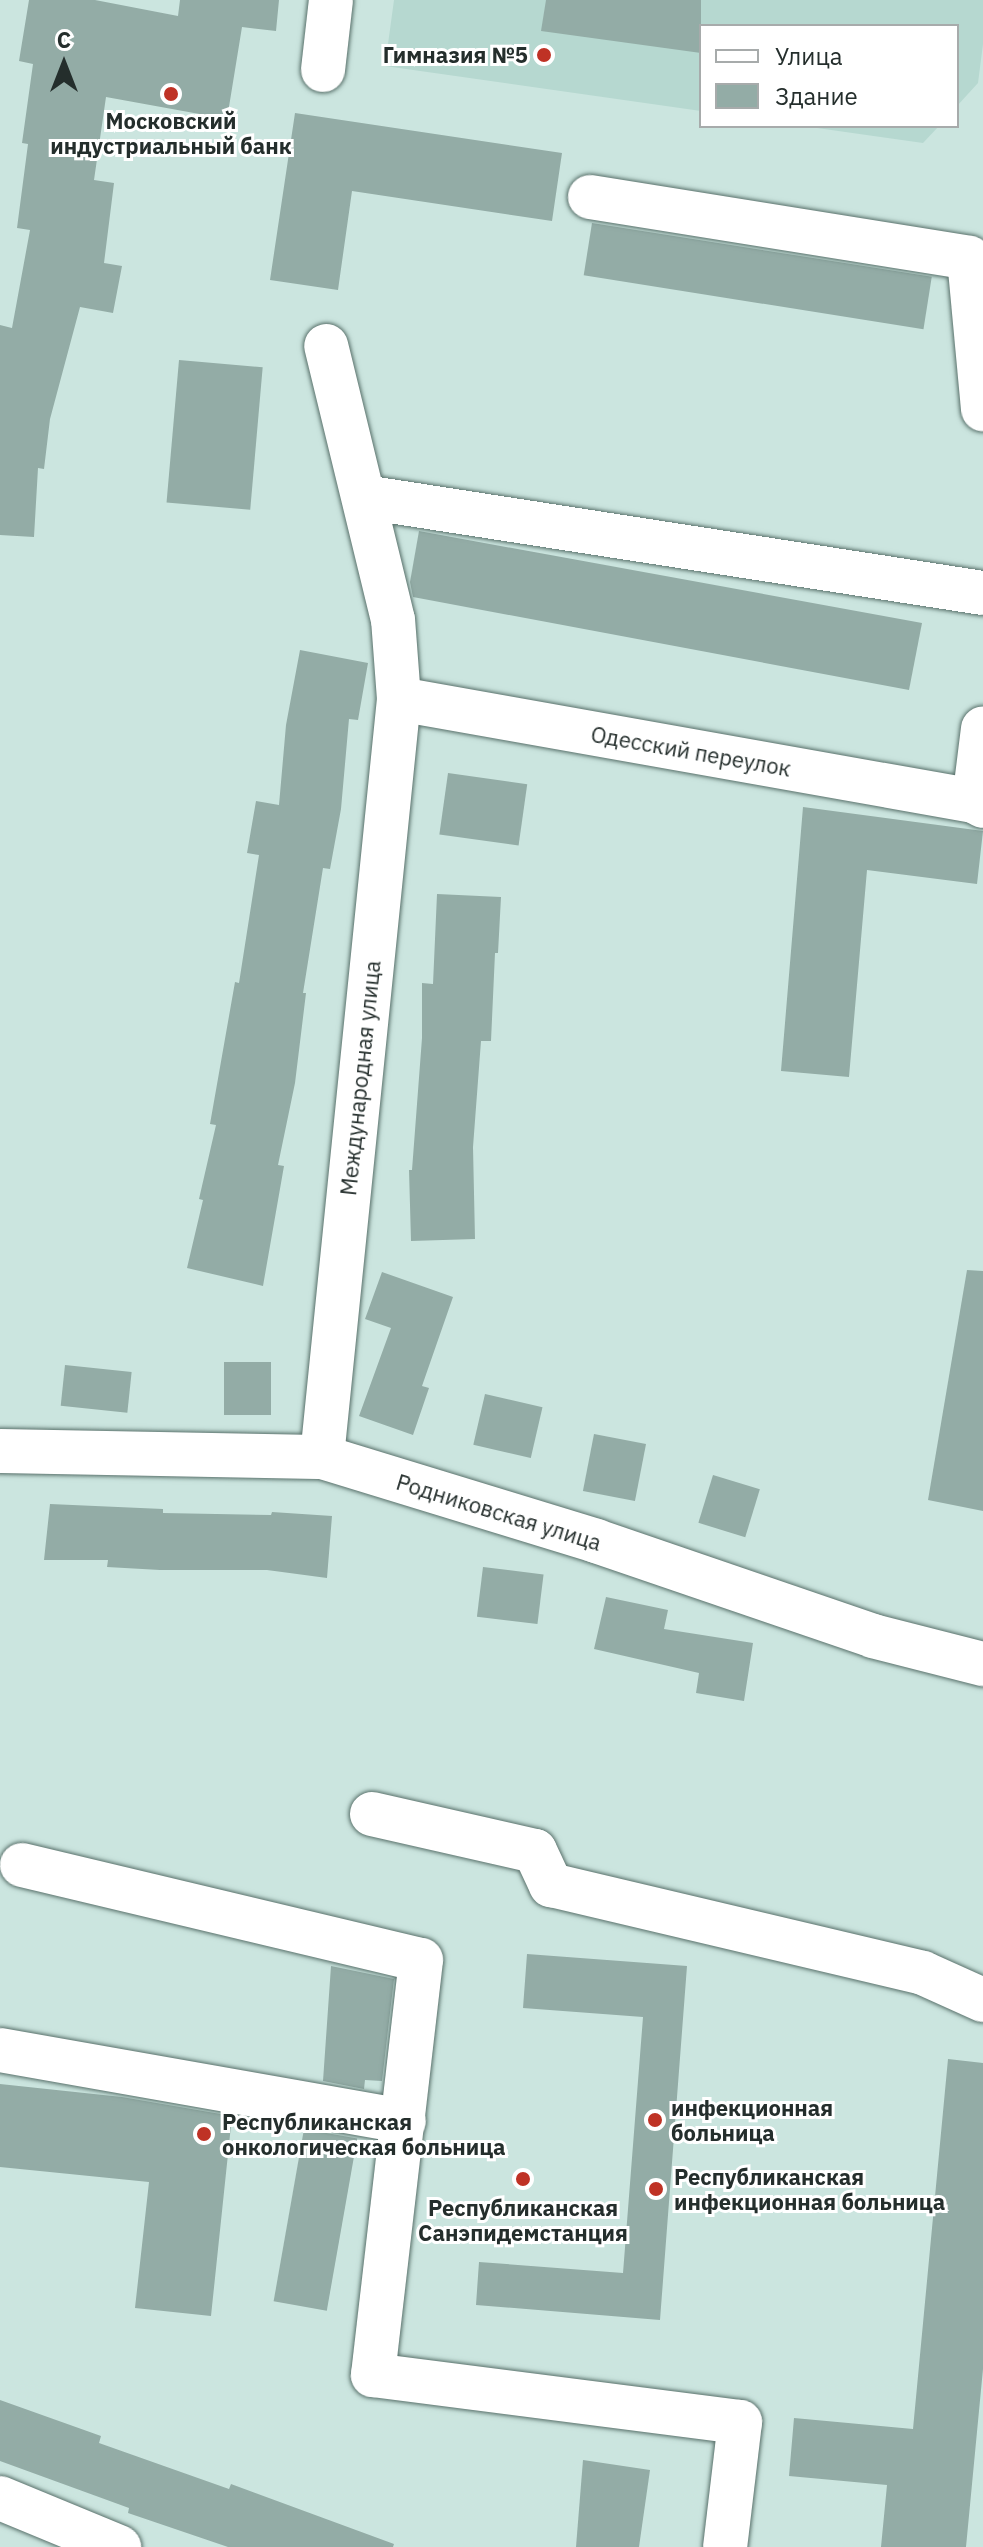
<!DOCTYPE html>
<html>
<head>
<meta charset="utf-8">
<style>
	body { margin:0 }
	#map { position:relative; width:983px; height:2547px; overflow:hidden; background:#cbe5df; font-family:"IBM Plex Sans",sans-serif }
	div>[style] { position:absolute }
	.built>* { inset:0; background:#b6d8d0 }
	.building>* { inset:0; background:#93aca6; transform-origin:0 0 }
	.roads { filter:drop-shadow(0 0 2px #59716b) drop-shadow(0 0 2px #59716b) }
	.minor>* { height:44px; margin:-22px; padding:0 22px; transform-origin:22px; border-radius:22px; background:#fff }
	.dots>* { width:22px; height:22px; translate:-50% -50%; box-sizing:border-box; border:4px solid #fff; border-radius:50% }
	span { translate:-50% -50%; white-space:nowrap; text-align:center; line-height:1.15; -webkit-text-stroke:6px #fff; paint-order:stroke }
	.poi-label { font-size:22px; color:#242e2c; font-weight:700 }
	.right { translate:-100% -50%; text-align:right }
	.left { translate:0 -50%; text-align:left }
	.street-label { font-size:22px; color:#242e2c }
	.legend { position:absolute; left:699px; top:24px; width:260px; height:104px; box-sizing:border-box; background:#fff; border:2px solid #a7abab; margin:0; padding:10px 14px; list-style:none; font-size:24px; color:#242e2c }
	.legend li { display:flex; align-items:center; gap:16px; height:40px }
	.legend b { width:40px; border:2px solid #a7abab }
	.north { position:absolute; left:24px; top:24px; width:80px; height:80px; -webkit-text-stroke:6px #fff; paint-order:stroke; rotate:0deg; font-size:22px; font-weight:700; line-height:32px; text-align:center; color:#242e2c }
	.north::after { content:''; display:block; margin:auto; width:28px; height:36px; background:#242e2c; clip-path:polygon(50% 0,100% 100%,50% 72%,0 100%) }
</style>
</head>
<body>
<div id="map">
	<div class="built">
		<i style="clip-path:polygon(394px 0,983px 0,983px 44px,978px 83px,957px 106px,957px 26px,701px 26px,701px 111px,385px 66px)"></i>
		<i style="clip-path:polygon(803px 126px,939px 126px,923px 143px)"></i>
	</div>
	<div class="building">
		<i style="clip-path:polygon(29px 0,95px 0,178px 16px,180px 0,279px 0,276px 31px,242px 27px,227px 119px,106px 97px,94px 180px,114px 183px,104px 263px,122px 266px,113px 313px,80px 307px,50px 419px,44px 469px,38px 468px,34px 537px,0 535px,0 325px,12px 328px,30px 230px,17px 228px,28px 144px,22px 143px,33px 64px,19px 61px)"></i>
		<i style="clip-path:polygon(546px 0,701px 0,701px 53px,541px 31px)"></i>
		<i style="clip-path:polygon(295px 113px,562px 153px,552px 221px,352px 191px,338px 290px,270px 280px)"></i>
		<i style="left:592px;top:223px;width:344px;height:53px;rotate:9deg"></i>
		<i style="left:179px;top:360px;width:84px;height:143px;rotate:5deg"></i>
		<i style="clip-path:polygon(419px 531px,922px 623px,909px 690px,413px 597px,410px 582px)"></i>
		<i style="clip-path:polygon(300px 650px,368px 663px,358px 720px,349px 719px,341px 809px,330px 869px,323px 868px,303px 993px,306px 993px,295px 1083px,278px 1165px,284px 1166px,263px 1286px,187px 1268px,203px 1200px,199px 1199px,216px 1125px,210px 1124px,235px 982px,239px 983px,259px 855px,247px 853px,256px 801px,279px 805px,286px 725px)"></i>
		<i style="left:448px;top:773px;width:80px;height:62px;rotate:8deg"></i>
		<i style="clip-path:polygon(803px 807px,983px 831px,977px 884px,867px 870px,849px 1077px,781px 1071px)"></i>
		<i style="clip-path:polygon(437px 894px,501px 897px,498px 953px,495px 953px,491px 1041px,481px 1041px,473px 1147px,475px 1239px,411px 1241px,409px 1170px,412px 1170px,422px 1038px,422px 983px,433px 984px)"></i>
		<i style="clip-path:polygon(967px 1270px,983px 1271px,983px 1511px,928px 1500px)"></i>
		<i style="clip-path:polygon(382px 1272px,453px 1297px,422px 1386px,429px 1388px,413px 1435px,359px 1416px,391px 1328px,365px 1319px)"></i>
		<i style="left:224px;top:1362px;width:47px;height:53px"></i>
		<i style="left:65px;top:1365px;width:67px;height:41px;rotate:6deg"></i>
		<i style="left:485px;top:1394px;width:59px;height:52px;rotate:13deg"></i>
		<i style="left:594px;top:1434px;width:53px;height:58px;rotate:11deg"></i>
		<i style="left:713px;top:1475px;width:49px;height:50px;rotate:17deg"></i>
		<i style="clip-path:polygon(50px 1504px,163px 1509px,163px 1513px,271px 1515px,272px 1512px,332px 1516px,327px 1578px,267px 1570px,160px 1570px,107px 1567px,108px 1560px,44px 1560px)"></i>
		<i style="left:483px;top:1567px;width:61px;height:50px;rotate:7deg"></i>
		<i style="clip-path:polygon(606px 1597px,668px 1610px,664px 1629px,753px 1643px,744px 1701px,696px 1693px,699px 1673px,594px 1649px)"></i>
		<i style="clip-path:polygon(527px 1954px,687px 1966px,660px 2320px,476px 2305px,479px 2262px,623px 2273px,643px 2017px,523px 2008px)"></i>
		<i style="clip-path:polygon(331px 1966px,394px 1979px,382px 2081px,365px 2080px,364px 2089px,323px 2081px)"></i>
		<i style="clip-path:polygon(948px 2059px,983px 2063px,983px 2369px,966px 2547px,881px 2547px,887px 2485px,789px 2476px,794px 2418px,913px 2429px)"></i>
		<i style="clip-path:polygon(0 2084px,122px 2097px,232px 2116px,211px 2316px,135px 2308px,149px 2182px,0 2167px)"></i>
		<i style="left:304px;top:2129px;width:54px;height:175px;rotate:10deg"></i>
		<i style="clip-path:polygon(0 2400px,101px 2436px,99px 2443px,229px 2489px,231px 2484px,394px 2544px,393px 2547px,228px 2547px,128px 2513px,129px 2508px,0 2461px)"></i>
		<i style="clip-path:polygon(583px 2460px,650px 2470px,639px 2547px,576px 2547px)"></i>
	</div>
	<div class="roads">
		<div class="minor">
			<i style="left:323px;top:70px;width:70px;rotate:-83.5deg"></i>
			<i style="left:590px;top:197px;width:384px;rotate:9.1deg"></i>
			<i style="left:969px;top:258px;width:152px;rotate:84.7deg"></i>
			<i style="left:364px;top:497px;width:626px;rotate:8.82deg"></i>
			<i style="left:399px;top:699px;width:584px;rotate:10.06deg"></i>
			<i style="left:974px;top:801px;width:10px;rotate:29deg"></i>
			<i style="left:974px;top:801px;width:73px;rotate:-82.9deg"></i>
			<i style="left:0;top:1451px;width:322px;rotate:1.1deg"></i>
			<i style="left:322px;top:1457px;width:287px;rotate:17deg"></i>
			<i style="left:596px;top:1541px;width:293px;rotate:18.9deg"></i>
			<i style="left:873px;top:1636px;width:114px;rotate:14.3deg"></i>
			<i style="left:322px;top:1457px;width:762px;rotate:-84.2deg"></i>
			<i style="left:399px;top:699px;width:79px;rotate:-94.3deg"></i>
			<i style="left:393px;top:620px;width:282px;rotate:-103.7deg"></i>
			<i style="left:372px;top:1814px;width:167px;rotate:12.8deg"></i>
			<i style="left:535px;top:1851px;width:38px;rotate:65deg"></i>
			<i style="left:551px;top:1885px;width:382px;rotate:13.3deg"></i>
			<i style="left:923px;top:1973px;width:66px;rotate:24.2deg"></i>
			<i style="left:22px;top:1865px;width:410px;rotate:13.4deg"></i>
			<i style="left:421px;top:1960px;width:418px;rotate:96.6deg"></i>
			<i style="left:373px;top:2375px;width:370px;rotate:7.3deg"></i>
			<i style="left:740px;top:2422px;width:126px;rotate:96.8deg"></i>
			<i style="left:0;top:2050px;width:410px;rotate:10deg"></i>
			<i style="left:0;top:2498px;width:129px;rotate:22.4deg"></i>
		</div>
	</div>
	<div class="dots">
		<i style="left:544px;top:55px;background:#bf3225"></i>
		<i style="left:171px;top:94px;background:#bf3225"></i>
		<i style="left:655px;top:2120px;background:#bf3225"></i>
		<i style="left:204px;top:2134px;background:#bf3225"></i>
		<i style="left:523px;top:2179px;background:#bf3225"></i>
		<i style="left:656px;top:2189px;background:#bf3225"></i>
	</div>
	<div class="poi-label">
		<span class="right" style="left:528px;top:55px">Гимназия №5</span>
		<span style="left:171px;top:133px">Московский<br>индустриальный банк</span>
		<span class="left" style="left:671px;top:2120px">инфекционная<br>больница</span>
		<span class="left" style="left:222px;top:2134px">Республиканская<br>онкологическая больница</span>
		<span class="left" style="left:674px;top:2189px">Республиканская<br>инфекционная больница</span>
		<span style="left:523px;top:2220px">Республиканская<br>Санэпидемстанция</span>
	</div>
	<div class="street-label">
		<span style="left:691px;top:751px;rotate:10deg">Одесский переулок</span>
		<span style="left:360px;top:1078px;rotate:-84deg">Международная улица</span>
		<span style="left:499px;top:1512px;rotate:17deg">Родниковская улица</span>
	</div>
	<ul class="legend">
	<li><b style="height:10px;background:#fff"></b>Улица</li>
	<li><b style="height:22px;background:#93aca6"></b>Здание</li>
	</ul>
	<div class="north">С</div>
</div>
</body>
</html>
